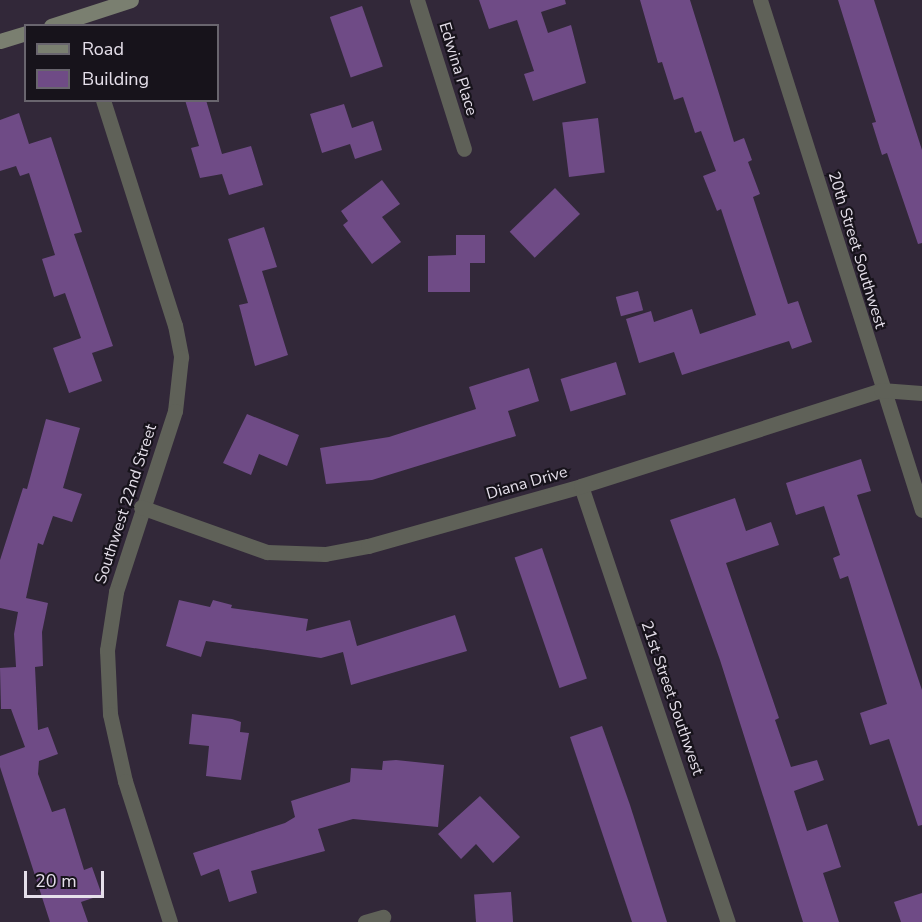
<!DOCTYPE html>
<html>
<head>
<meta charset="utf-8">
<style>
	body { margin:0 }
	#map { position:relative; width:922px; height:922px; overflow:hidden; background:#322839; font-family:"Nunito Sans",sans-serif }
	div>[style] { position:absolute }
	.building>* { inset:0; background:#6f4b86; transform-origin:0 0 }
	.minor>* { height:15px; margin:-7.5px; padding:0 7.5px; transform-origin:7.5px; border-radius:7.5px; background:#5f6158 }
	.secondary>* { height:15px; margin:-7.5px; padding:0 7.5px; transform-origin:7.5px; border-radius:7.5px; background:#7a7f70 }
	span { translate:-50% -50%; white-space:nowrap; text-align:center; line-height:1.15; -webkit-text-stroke:4.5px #17131b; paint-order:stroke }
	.street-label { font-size:16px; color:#e5dfea }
	.legend { position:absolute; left:24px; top:24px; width:195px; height:78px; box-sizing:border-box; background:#17131b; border:2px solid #69656e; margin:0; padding:8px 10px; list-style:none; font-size:18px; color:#e5dfea }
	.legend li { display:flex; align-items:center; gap:12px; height:30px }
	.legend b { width:30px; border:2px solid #69656e }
	.scale { position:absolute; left:24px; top:871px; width:80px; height:27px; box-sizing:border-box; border:3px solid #e5dfea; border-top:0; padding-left:8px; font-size:18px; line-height:21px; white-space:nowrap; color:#e5dfea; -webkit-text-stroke:4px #17131b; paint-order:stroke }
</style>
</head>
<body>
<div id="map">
	<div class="building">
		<i style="clip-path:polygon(479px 0,565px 0,566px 4px,541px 12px,548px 33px,571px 25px,586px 83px,533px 101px,524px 74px,534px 71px,517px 20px,489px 29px)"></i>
		<i style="clip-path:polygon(640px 0,690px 0,734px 142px,744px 138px,752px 160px,748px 162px,760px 194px,753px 197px,788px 304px,798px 301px,812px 342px,792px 349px,789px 341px,682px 375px,674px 352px,639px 363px,626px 319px,651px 311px,654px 322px,692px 309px,700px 334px,756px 315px,721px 209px,717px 211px,703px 176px,716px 171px,701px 131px,695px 133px,683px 97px,674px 100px,662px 62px,658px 63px)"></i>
		<i style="clip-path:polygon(838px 0,874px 0,922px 150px,922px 243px,918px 244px,887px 153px,882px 155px,872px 123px,876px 122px)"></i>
		<i style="left:362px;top:6px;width:64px;height:34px;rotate:71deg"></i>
		<i style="clip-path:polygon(185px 100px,206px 100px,222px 154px,251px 146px,263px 185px,229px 195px,222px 174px,200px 178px,191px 148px,199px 146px)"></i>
		<i style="clip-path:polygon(344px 104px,352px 128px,373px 121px,382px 150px,355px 159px,350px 144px,322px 153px,310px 114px)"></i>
		<i style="clip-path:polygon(19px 113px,29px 144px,51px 137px,82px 232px,74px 234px,113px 346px,92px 353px,102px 381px,69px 393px,53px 348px,81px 338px,65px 293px,54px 297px,42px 259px,55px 255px,29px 173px,20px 176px,16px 166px,0 171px,0 120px)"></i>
		<i style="left:598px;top:118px;width:55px;height:36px;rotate:83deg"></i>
		<i style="clip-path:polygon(382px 180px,400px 204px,382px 217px,401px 242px,372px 264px,343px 225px,348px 221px,341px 211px)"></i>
		<i style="left:555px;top:188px;width:36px;height:63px;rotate:46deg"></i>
		<i style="clip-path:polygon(264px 227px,277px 267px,262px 271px,288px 355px,255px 366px,239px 305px,248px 303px,228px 239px)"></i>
		<i style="clip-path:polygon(456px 235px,485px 235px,485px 263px,470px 263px,470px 292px,428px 292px,428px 256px,456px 255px)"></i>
		<i style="left:638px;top:291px;width:20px;height:23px;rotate:75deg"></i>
		<i style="left:616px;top:362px;width:34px;height:58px;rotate:73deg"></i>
		<i style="clip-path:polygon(529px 368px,539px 401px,508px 411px,516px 436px,372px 480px,326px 484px,320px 448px,389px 437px,476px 409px,469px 387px)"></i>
		<i style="clip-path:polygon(247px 414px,299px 435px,287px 466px,259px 454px,251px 475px,223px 463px)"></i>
		<i style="clip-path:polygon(46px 419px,80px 428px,63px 488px,82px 494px,72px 522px,53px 516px,43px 545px,38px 543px,26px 598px,48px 603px,42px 632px,43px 666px,35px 667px,38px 730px,48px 727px,58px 754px,39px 761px,38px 774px,52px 812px,65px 808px,84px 870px,92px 867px,102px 895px,81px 902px,88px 922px,50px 922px,0 767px,0 756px,25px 747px,11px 709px,1px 709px,0 668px,16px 667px,14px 634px,18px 612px,0 608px,0 560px,23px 488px,27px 489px)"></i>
		<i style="clip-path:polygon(861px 459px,871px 491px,857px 495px,922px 690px,922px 825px,918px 826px,889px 739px,870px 745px,860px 713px,887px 704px,848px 576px,840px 579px,833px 558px,840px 555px,824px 506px,796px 515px,786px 483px)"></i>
		<i style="clip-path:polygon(735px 498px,746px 531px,771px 522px,779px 545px,726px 563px,779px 718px,775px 720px,791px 767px,817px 760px,824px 780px,794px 791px,807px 831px,827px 824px,841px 867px,823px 873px,839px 922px,803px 922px,720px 660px,670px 520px)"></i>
		<i style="left:542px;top:548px;width:138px;height:29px;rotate:71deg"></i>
		<i style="clip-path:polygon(179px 600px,210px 607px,213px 600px,232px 605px,231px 608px,308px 619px,306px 631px,350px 620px,357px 646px,455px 615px,467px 651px,351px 685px,343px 652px,321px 658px,206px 641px,201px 657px,166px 646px)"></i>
		<i style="clip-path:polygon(192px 714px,232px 719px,241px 722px,240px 732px,249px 733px,241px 780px,206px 776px,209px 746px,189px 744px)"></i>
		<i style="clip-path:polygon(602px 726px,630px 805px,667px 922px,632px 922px,570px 737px)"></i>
		<i style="clip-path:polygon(396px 760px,444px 765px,438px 827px,353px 819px,318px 829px,325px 851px,251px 871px,257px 893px,229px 902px,219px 869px,201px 876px,193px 853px,285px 823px,295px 817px,291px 801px,350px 782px,351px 768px,382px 770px,383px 761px)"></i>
		<i style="clip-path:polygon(480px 796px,520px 837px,493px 863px,476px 844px,461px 859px,438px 834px)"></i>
		<i style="left:511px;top:892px;width:30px;height:37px;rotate:86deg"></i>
		<i style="clip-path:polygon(922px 893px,922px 922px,901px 922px,894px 902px)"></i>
	</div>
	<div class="minor">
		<i style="left:417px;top:0;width:156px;rotate:72.5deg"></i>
		<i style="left:760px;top:0;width:535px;rotate:72.38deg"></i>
		<i style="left:103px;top:100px;width:236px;rotate:72.3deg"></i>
		<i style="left:175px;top:325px;width:33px;rotate:79deg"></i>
		<i style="left:181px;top:357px;width:54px;rotate:96.3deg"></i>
		<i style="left:175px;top:411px;width:190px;rotate:108.1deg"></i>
		<i style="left:116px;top:592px;width:59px;rotate:98.8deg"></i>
		<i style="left:107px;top:650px;width:64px;rotate:87.3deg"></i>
		<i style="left:110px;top:714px;width:69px;rotate:77.4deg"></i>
		<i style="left:125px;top:781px;width:148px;rotate:72.3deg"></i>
		<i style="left:581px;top:486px;width:460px;rotate:71.4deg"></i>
		<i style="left:141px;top:507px;width:134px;rotate:19.7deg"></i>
		<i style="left:267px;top:552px;width:58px;rotate:2deg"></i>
		<i style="left:325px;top:554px;width:44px;rotate:-10.5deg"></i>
		<i style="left:368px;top:546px;width:221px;rotate:-15.7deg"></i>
		<i style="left:581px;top:486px;width:315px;rotate:-17.7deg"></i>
		<i style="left:881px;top:390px;width:41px;rotate:4.2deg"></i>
		<i style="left:365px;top:922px;width:19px;rotate:-16deg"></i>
	</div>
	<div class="secondary">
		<i style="left:51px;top:26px;width:84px;rotate:-18deg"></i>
		<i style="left:0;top:41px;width:27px;rotate:-17deg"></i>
	</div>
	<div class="street-label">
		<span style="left:458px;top:69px;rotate:73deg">Edwina Place</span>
		<span style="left:857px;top:250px;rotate:73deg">20th Street Southwest</span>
		<span style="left:527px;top:483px;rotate:-16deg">Diana Drive</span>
		<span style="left:126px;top:504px;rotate:-72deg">Southwest 22nd Street</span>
		<span style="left:672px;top:698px;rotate:71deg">21st Street Southwest</span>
	</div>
	<ul class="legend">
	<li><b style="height:8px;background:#7a7f70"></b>Road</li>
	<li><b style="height:16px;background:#6f4b86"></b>Building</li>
	</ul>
	<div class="scale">20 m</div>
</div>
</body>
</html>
